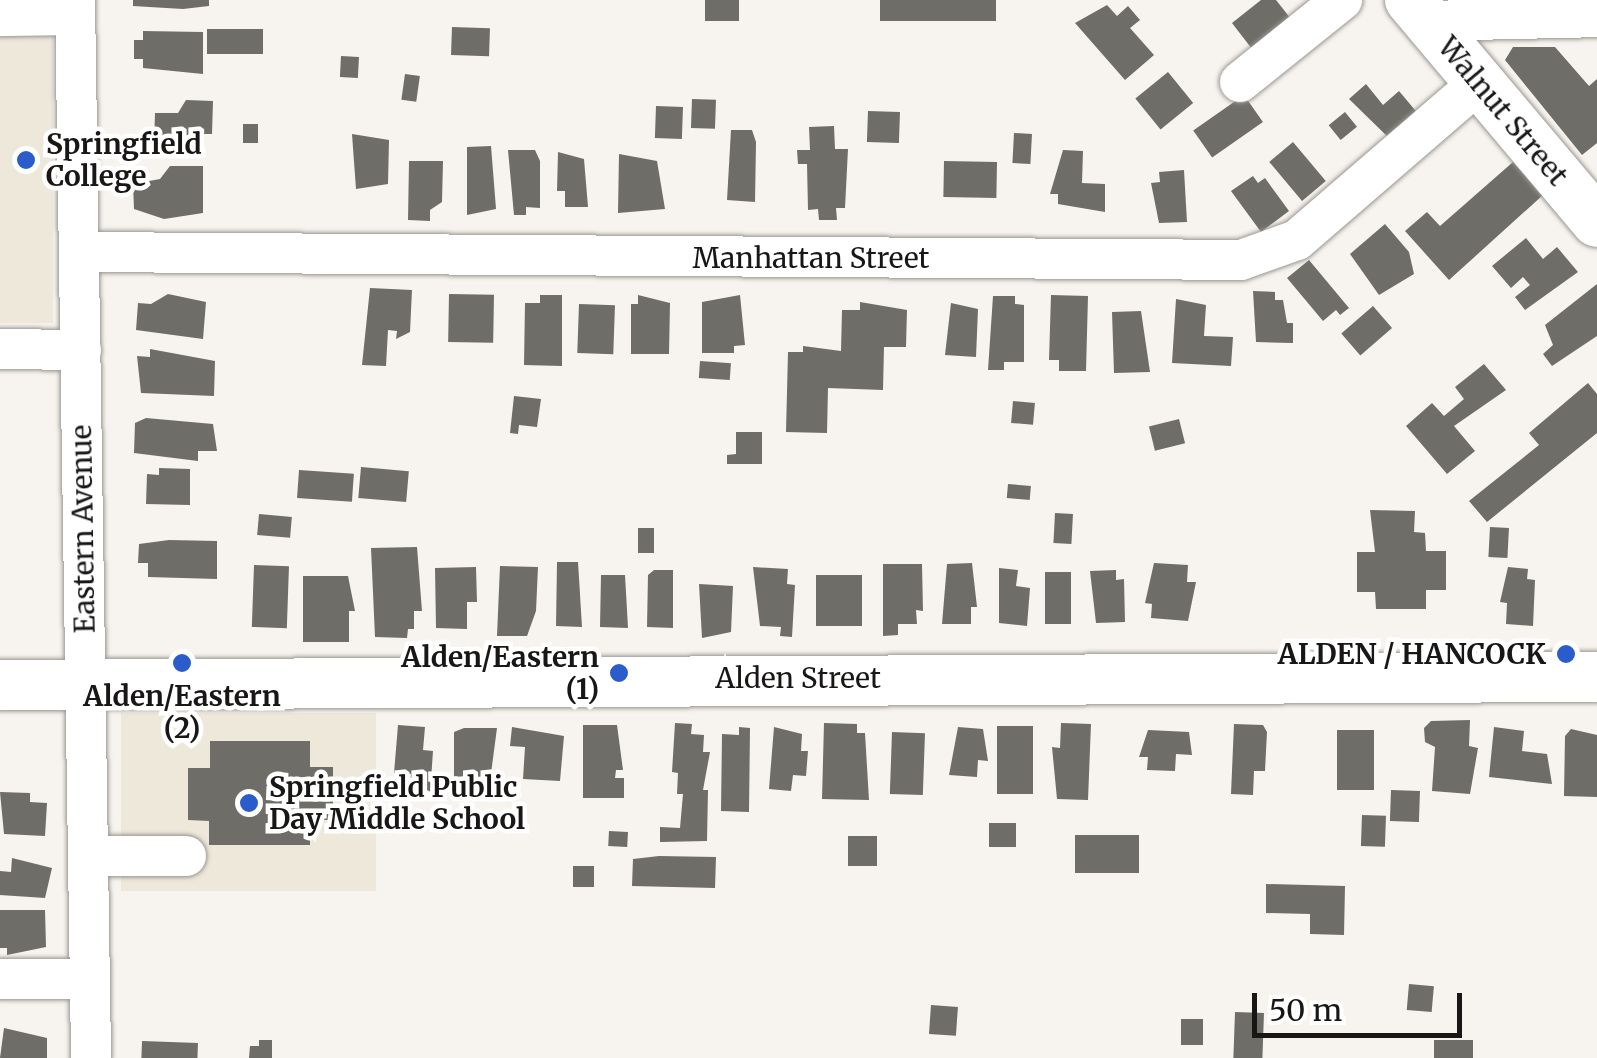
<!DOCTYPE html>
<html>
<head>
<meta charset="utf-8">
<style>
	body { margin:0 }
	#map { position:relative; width:1597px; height:1058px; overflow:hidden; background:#f7f3ee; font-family:Merriweather,serif }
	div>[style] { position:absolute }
	.built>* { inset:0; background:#eee8db; transform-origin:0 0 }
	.building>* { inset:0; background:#6f6d68; transform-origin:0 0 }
	.roads { filter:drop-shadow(0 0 2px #9a9792) drop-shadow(0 0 2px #9a9792) }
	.minor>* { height:40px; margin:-20px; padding:0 20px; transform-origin:20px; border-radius:20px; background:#fff }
	.major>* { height:50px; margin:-25px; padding:0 25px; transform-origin:25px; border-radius:25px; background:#fff }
	.dots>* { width:28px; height:28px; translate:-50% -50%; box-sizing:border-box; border:5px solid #fff; border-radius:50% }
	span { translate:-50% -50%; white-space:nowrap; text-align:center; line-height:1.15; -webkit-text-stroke:9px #fff; paint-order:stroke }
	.street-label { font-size:28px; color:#191716 }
	.poi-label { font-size:28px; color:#191716; font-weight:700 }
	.left { translate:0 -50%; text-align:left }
	.right { translate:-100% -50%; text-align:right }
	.scale { position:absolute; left:1252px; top:993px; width:210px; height:45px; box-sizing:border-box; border:5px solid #191716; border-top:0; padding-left:12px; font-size:30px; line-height:35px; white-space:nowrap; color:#191716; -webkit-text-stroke:8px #fff; paint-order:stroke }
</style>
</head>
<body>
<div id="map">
	<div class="built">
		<i style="left:0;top:0;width:53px;height:323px"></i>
		<i style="left:376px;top:713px;width:178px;height:255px;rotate:90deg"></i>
	</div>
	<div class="building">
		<i style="clip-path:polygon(133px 0,209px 0,209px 6px,183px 9px,133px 6px)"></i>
		<i style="left:705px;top:0;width:34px;height:21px"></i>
		<i style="left:880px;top:0;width:116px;height:21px"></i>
		<i style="clip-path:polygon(1261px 0,1276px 0,1291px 19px,1252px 49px,1232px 23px)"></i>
		<i style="clip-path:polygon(1107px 5px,1117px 16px,1128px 6px,1140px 20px,1130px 28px,1154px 55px,1125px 80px,1075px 23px)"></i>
		<i style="left:452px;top:27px;width:38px;height:28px;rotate:2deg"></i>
		<i style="left:207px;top:29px;width:56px;height:25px"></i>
		<i style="clip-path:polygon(143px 31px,203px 32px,203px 74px,143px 68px,143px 59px,134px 59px,134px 40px,143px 40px)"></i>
		<i style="clip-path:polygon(1513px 47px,1555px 47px,1589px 86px,1597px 79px,1597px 143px,1582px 155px,1505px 60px)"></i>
		<i style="left:341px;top:56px;width:18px;height:21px;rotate:3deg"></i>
		<i style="left:1168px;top:72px;width:40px;height:42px;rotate:51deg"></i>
		<i style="left:405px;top:74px;width:15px;height:26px;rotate:8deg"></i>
		<i style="clip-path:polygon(1366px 84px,1383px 105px,1399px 91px,1420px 116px,1391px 140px,1349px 99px)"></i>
		<i style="left:1244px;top:95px;width:33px;height:62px;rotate:55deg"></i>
		<i style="left:692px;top:99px;width:24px;height:29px;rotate:2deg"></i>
		<i style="clip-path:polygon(186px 100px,213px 101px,212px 134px,195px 134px,195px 146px,154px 145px,155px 113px,178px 113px)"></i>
		<i style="left:656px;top:106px;width:27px;height:32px;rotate:2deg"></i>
		<i style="left:868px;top:111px;width:32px;height:31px;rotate:2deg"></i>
		<i style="left:1345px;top:112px;width:19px;height:21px;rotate:51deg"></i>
		<i style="left:243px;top:124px;width:15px;height:19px"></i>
		<i style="clip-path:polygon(834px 126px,835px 149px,848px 149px,845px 208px,836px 208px,837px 220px,819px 220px,818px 209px,808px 210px,807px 164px,798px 164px,797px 150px,810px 150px,809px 127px)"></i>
		<i style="clip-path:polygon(731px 130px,752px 130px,756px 142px,755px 202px,727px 200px)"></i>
		<i style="left:1014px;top:133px;width:18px;height:30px;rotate:3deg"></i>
		<i style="clip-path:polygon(352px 134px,389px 140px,388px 184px,356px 189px)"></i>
		<i style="left:1293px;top:142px;width:51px;height:31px;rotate:50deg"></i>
		<i style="clip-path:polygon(491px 146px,496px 209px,467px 215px,467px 147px)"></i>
		<i style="clip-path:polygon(508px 150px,535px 150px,540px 161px,540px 208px,526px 207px,526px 215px,514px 215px)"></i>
		<i style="clip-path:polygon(1063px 150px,1083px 151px,1082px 183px,1105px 184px,1105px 212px,1058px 204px,1058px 194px,1050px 194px)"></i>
		<i style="clip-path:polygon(558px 152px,584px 159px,588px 207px,565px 207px,565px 191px,557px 191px)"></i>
		<i style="clip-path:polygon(619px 154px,657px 161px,665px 209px,618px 213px)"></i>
		<i style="clip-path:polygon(409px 161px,443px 161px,442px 202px,430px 210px,430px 221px,408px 220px)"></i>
		<i style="left:944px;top:161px;width:53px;height:36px;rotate:1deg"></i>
		<i style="clip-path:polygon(1513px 162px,1543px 195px,1449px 280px,1405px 231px,1427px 212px,1440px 226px)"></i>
		<i style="clip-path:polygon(170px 166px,203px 166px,203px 213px,164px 219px,134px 209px,133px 184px,160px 179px)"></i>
		<i style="clip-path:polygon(1184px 170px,1187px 222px,1159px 223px,1151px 183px,1160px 182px,1159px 172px)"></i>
		<i style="clip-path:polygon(1253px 176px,1258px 183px,1265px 178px,1289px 211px,1261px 232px,1231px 191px)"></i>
		<i style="clip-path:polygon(1385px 224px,1409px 252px,1414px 274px,1379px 295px,1350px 254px)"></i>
		<i style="clip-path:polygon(1526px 238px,1543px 259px,1557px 247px,1578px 272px,1525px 310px,1515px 297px,1530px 285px,1523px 277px,1511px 288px,1492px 266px)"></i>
		<i style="clip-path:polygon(1309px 260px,1349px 308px,1340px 315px,1336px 310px,1323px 321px,1287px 278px)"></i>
		<i style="clip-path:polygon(1597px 284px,1597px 336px,1552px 366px,1543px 354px,1553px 345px,1545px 325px)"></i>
		<i style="clip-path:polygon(370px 288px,412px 290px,410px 332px,396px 339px,397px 331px,388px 330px,386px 366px,362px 365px)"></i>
		<i style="clip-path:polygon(1253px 291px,1275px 292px,1275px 300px,1283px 300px,1287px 323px,1293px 323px,1293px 343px,1256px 342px)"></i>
		<i style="clip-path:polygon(168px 294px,206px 302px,203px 339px,136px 330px,138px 303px,151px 304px)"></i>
		<i style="left:449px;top:294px;width:45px;height:48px;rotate:1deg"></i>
		<i style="clip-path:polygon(540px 295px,562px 295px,562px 366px,524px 365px,525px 303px,540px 303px)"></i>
		<i style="clip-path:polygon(638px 295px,670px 303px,669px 354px,631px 354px,631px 304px,638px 304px)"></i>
		<i style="clip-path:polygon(740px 295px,745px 345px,734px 346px,734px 353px,702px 353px,702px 302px)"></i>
		<i style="clip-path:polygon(1051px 295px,1088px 296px,1086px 371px,1059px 371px,1059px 360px,1049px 360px)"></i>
		<i style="clip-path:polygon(993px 296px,1015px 296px,1015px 304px,1024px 305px,1024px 362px,1004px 362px,1004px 370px,988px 370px)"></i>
		<i style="clip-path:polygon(1176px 299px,1206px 305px,1204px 336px,1233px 337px,1231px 366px,1172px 363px)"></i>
		<i style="clip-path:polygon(860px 302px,907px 310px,906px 347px,884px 347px,883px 390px,828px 388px,827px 433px,786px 432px,788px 352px,803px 352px,803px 346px,841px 351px,842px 310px,860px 310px)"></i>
		<i style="clip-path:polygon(951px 303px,978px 309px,976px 357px,945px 355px)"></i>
		<i style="left:579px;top:304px;width:36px;height:49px;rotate:2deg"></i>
		<i style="left:1373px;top:306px;width:29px;height:42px;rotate:49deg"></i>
		<i style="clip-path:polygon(1141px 311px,1150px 372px,1114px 373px,1112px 312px)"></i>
		<i style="clip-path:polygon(150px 349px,215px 361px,214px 396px,141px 393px,137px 356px,150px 357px)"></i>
		<i style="left:700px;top:361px;width:31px;height:17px;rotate:4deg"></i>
		<i style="clip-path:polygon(1484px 364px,1506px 390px,1454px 426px,1475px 451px,1447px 474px,1406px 426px,1432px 403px,1444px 416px,1464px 399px,1455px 387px)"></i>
		<i style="clip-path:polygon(1588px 383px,1597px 394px,1597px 433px,1487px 522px,1469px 501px,1539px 445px,1529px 433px)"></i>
		<i style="clip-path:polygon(514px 396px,541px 399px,537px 427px,519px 425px,518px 434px,510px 433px)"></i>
		<i style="left:1013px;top:401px;width:22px;height:22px;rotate:5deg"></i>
		<i style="clip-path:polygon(146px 418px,213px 424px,217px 451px,198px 451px,198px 461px,134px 453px,135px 423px)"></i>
		<i style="left:1179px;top:419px;width:25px;height:31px;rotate:76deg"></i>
		<i style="clip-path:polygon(736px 432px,762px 432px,762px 464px,727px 464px,727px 455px,736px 454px)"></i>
		<i style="left:361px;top:467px;width:48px;height:31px;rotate:5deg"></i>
		<i style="clip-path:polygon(159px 468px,190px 469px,190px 505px,146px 504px,147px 474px,159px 475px)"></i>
		<i style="left:299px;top:470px;width:55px;height:28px;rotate:4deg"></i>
		<i style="left:1008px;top:484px;width:23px;height:14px;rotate:5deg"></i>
		<i style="clip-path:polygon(1370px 510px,1415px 511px,1414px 532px,1425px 533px,1426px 551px,1446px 551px,1446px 590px,1426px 590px,1426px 609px,1376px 609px,1375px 592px,1357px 592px,1357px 552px,1375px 552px)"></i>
		<i style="left:1055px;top:513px;width:18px;height:30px;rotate:3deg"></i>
		<i style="left:259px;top:514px;width:33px;height:21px;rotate:5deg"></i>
		<i style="left:1490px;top:527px;width:19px;height:30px;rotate:3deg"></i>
		<i style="left:638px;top:528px;width:16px;height:25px"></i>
		<i style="clip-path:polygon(169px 540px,217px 541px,217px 579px,148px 577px,148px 563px,138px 563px,139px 544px)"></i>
		<i style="clip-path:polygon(417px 547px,422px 611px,414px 611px,414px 629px,408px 629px,407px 638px,375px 637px,371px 548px)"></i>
		<i style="clip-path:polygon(557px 562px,578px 562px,582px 627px,556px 626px)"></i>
		<i style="clip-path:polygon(972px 563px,977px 607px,971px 607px,971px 624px,942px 624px,947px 564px)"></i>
		<i style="clip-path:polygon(1154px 563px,1188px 565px,1187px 582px,1196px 582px,1188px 621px,1151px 618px,1152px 604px,1145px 603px)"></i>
		<i style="clip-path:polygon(883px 564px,922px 564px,923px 611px,916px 610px,917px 624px,898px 624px,898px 635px,883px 636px)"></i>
		<i style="left:254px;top:565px;width:35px;height:62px;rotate:2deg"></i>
		<i style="clip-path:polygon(500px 566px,538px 567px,536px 611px,527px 636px,497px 636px)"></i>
		<i style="clip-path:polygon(476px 567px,477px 602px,467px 602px,467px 629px,436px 628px,435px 568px)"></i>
		<i style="clip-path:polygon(753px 567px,788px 569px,787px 584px,795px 585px,792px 637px,780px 636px,781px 627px,760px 626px)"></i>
		<i style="clip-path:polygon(1508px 567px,1528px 569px,1527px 579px,1535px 580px,1533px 626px,1506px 624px,1507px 603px,1500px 602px)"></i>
		<i style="clip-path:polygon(999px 568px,1018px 570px,1016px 586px,1030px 588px,1027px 626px,999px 623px)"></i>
		<i style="clip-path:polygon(654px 570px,673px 570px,673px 628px,647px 627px,648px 575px)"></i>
		<i style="clip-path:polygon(1116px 570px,1116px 580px,1124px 579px,1125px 622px,1096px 623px,1090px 571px)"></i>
		<i style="left:1045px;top:572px;width:26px;height:52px"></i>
		<i style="clip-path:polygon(601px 575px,625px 575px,628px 628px,600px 627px)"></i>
		<i style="left:816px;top:575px;width:46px;height:51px"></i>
		<i style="clip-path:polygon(303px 576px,348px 576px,355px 611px,349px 611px,349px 642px,303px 642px)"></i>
		<i style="clip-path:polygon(699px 584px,733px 586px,731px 632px,702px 638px)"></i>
		<i style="clip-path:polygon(1470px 720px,1469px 746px,1478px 748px,1470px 794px,1432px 791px,1435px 747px,1425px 742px,1424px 728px,1431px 721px)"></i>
		<i style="clip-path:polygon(675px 723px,692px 724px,691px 734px,704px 735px,703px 752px,710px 752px,703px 790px,708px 790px,707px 841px,660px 842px,660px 827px,680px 828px,683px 794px,677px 794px,678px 773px,672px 772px)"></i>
		<i style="clip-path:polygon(824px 723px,857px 724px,857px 733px,865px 733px,869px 800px,822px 799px)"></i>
		<i style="clip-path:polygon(1061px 723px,1091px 724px,1088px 800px,1057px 799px,1052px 747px,1060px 748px)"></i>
		<i style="clip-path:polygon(1234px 724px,1263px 725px,1267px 732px,1265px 771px,1254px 771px,1253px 795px,1231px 794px)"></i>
		<i style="clip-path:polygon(398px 725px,425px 727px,423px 750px,433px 751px,430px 795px,409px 794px,411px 774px,394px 773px)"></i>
		<i style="clip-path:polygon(583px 725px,617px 725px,623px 770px,616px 770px,615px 778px,624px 778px,624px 798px,583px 798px)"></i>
		<i style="left:997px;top:726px;width:36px;height:68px"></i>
		<i style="clip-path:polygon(512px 727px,564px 736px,560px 781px,523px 779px,525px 747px,510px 746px)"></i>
		<i style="clip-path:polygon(739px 727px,750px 728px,749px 812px,721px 811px,722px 734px,739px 735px)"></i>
		<i style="clip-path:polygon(774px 727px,802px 734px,801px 751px,808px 751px,806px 776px,793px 775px,791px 791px,769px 789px)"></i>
		<i style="clip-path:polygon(958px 727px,983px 729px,988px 761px,978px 760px,977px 777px,949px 775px)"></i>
		<i style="clip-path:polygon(1494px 727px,1524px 731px,1522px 751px,1547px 754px,1552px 784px,1489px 777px)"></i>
		<i style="clip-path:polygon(464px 728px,497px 728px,490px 781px,454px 781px,454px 732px)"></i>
		<i style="clip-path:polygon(1571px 729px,1597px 735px,1597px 797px,1564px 796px,1565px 736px)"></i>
		<i style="clip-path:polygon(1148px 730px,1189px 732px,1192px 755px,1176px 754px,1175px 771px,1147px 770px,1148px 757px,1139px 757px)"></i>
		<i style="left:1337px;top:730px;width:37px;height:60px"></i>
		<i style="left:892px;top:732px;width:33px;height:62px;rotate:2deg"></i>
		<i style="clip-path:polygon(210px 741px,310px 741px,310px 767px,333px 767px,333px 820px,310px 820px,310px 845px,209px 845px,209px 821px,188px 820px,188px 768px,210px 768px)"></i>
		<i style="left:1391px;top:790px;width:29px;height:31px;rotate:2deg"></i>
		<i style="clip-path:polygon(0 792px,30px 793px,30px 802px,47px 803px,45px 836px,4px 834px)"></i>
		<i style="left:1362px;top:815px;width:24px;height:31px;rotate:2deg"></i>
		<i style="left:989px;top:823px;width:27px;height:24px"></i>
		<i style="left:609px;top:831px;width:19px;height:15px;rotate:3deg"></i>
		<i style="left:1075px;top:835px;width:64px;height:38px"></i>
		<i style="left:848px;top:836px;width:29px;height:30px"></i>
		<i style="clip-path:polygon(659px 856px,716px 857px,715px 888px,632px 886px,633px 859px)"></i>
		<i style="clip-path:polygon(12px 858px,52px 868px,45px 898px,0 895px,0 871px,11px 872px)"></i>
		<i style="left:573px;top:866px;width:21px;height:21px"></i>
		<i style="clip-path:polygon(1266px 884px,1345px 886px,1344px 935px,1310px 934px,1310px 914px,1266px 913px)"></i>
		<i style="clip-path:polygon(0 910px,45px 910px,46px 947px,7px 955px,7px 948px,0 948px)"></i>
		<i style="left:1409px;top:984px;width:25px;height:26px;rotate:5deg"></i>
		<i style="left:931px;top:1005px;width:27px;height:29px;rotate:4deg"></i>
		<i style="left:1235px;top:1012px;width:29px;height:46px;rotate:2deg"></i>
		<i style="left:1181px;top:1019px;width:22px;height:26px"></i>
		<i style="clip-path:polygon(4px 1028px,47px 1038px,47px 1058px,0 1058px)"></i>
		<i style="clip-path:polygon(259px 1040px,272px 1040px,272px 1058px,249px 1058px,250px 1046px,259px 1046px)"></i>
		<i style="left:1473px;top:1040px;width:18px;height:39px;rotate:90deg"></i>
		<i style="left:142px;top:1041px;width:56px;height:17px;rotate:2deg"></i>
	</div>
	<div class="roads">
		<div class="minor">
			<i style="left:75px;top:0;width:1058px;rotate:89.13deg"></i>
			<i style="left:0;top:16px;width:75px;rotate:-0.8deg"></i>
			<i style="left:1427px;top:21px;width:170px;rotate:-1.3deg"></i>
			<i style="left:1240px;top:82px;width:131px;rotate:-38.8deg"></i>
			<i style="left:80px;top:252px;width:1161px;rotate:0.39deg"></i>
			<i style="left:1241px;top:260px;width:59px;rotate:-19.7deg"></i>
			<i style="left:1297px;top:240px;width:240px;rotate:-40.8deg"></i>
			<i style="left:0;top:349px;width:81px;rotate:0.7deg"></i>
			<i style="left:88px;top:856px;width:98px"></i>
			<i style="left:0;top:979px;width:90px"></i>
		</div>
		<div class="major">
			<i style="left:1410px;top:0;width:290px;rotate:49.9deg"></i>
			<i style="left:0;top:685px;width:1597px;rotate:-0.29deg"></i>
		</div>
	</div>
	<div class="dots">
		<i style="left:26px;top:160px;background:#2a5dcb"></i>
		<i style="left:1566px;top:654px;background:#2a5dcb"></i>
		<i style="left:182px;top:663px;background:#2a5dcb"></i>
		<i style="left:619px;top:673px;background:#2a5dcb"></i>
		<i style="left:249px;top:803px;background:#2a5dcb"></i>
	</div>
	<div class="street-label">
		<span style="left:1503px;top:111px;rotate:50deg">Walnut Street</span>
		<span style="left:811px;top:258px">Manhattan Street</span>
		<span style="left:83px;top:529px;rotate:-91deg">Eastern Avenue</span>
		<span style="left:798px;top:678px">Alden Street</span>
	</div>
	<div class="poi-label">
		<span class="left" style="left:46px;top:160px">Springfield<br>College</span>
		<span class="right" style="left:1546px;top:654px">ALDEN / HANCOCK</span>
		<span class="right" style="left:599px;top:673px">Alden/Eastern<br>(1)</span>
		<span style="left:182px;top:712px">Alden/Eastern<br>(2)</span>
		<span class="left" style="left:269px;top:803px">Springfield Public<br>Day Middle School</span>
	</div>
	<div class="scale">50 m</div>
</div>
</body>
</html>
